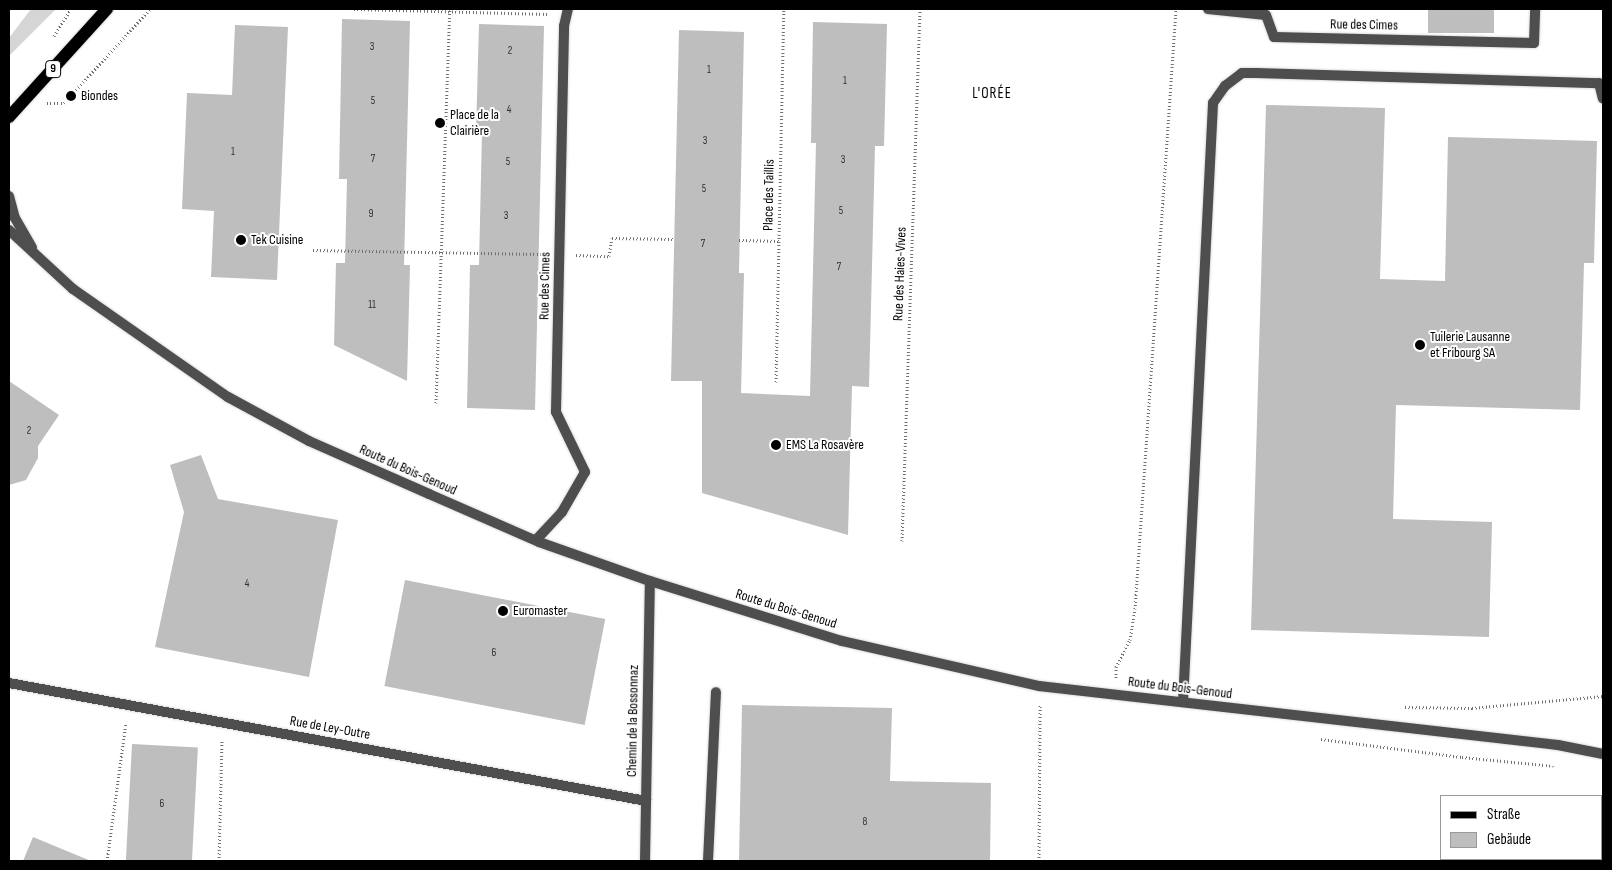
<!DOCTYPE html>
<html>
<head>
<meta charset="utf-8">
<style>
	body { margin:0 }
	#map { position:relative; width:1612px; height:870px; overflow:hidden; background:#fff; font-family:"Sofia Sans Condensed",sans-serif }
	div>[style] { position:absolute }
	.green>* { inset:0; background:#d5d5d5 }
	.building>* { inset:0; background:#bebebe; transform-origin:0 0 }
	.path>* { height:3px; margin-top:-1.5px; transform-origin:0; background:repeating-linear-gradient(90deg,#707070 0 1px,transparent 0 3.5px) }
	.roads { filter:drop-shadow(0 0 1px #dbdbdb) drop-shadow(0 0 1px #dbdbdb) }
	.service>* { height:10px; margin:-5px; padding:0 5px; transform-origin:5px; border-radius:5px; background:#4e4e4e }
	.minor>* { height:10px; margin:-5px; padding:0 5px; transform-origin:5px; border-radius:5px; background:#4e4e4e }
	.primary>* { height:12px; margin:-6px; padding:0 6px; transform-origin:6px; border-radius:6px; background:#000 }
	.dots>* { width:14px; height:14px; translate:-50% -50%; box-sizing:border-box; border:2px solid #fff; border-radius:50% }
	span { translate:-50% -50%; white-space:nowrap; text-align:center; line-height:1.15; -webkit-text-stroke:4px #fff; paint-order:stroke }
	.number-label { font-size:11px; color:#303030 }
	.number-label span { -webkit-text-stroke-width:0 }
	.shield-label span { padding:1px 4px; background:#fff; border:1px solid; border-radius:4px; -webkit-text-stroke-width:0 }
	.shield-label { font-size:12px; color:#000; font-weight:700 }
	.street-label { font-size:14px; color:#000 }
	.poi-label { font-size:14px; color:#000 }
	.left { translate:0 -50%; text-align:left }
	.neighbourhood-label { font-size:15px; color:#000; letter-spacing:1px }
	.frame { position:absolute; inset:0; border:10px solid #000; pointer-events:none }
	.legend { position:absolute; left:1440px; top:795px; width:162px; height:65px; box-sizing:border-box; background:#fff; border:1px solid #999; margin:0; padding:6px 9px; list-style:none; font-size:15px; color:#000 }
	.legend li { display:flex; align-items:center; gap:10px; height:25px }
	.legend b { width:25px; border:1px solid #999 }
</style>
</head>
<body>
<div id="map">
	<div class="green">
		<i style="clip-path:polygon(31px 9px,56px 9px,9px 56px,9px 38px)"></i>
	</div>
	<div class="building">
		<i style="left:1428px;top:9px;width:66px;height:24px"></i>
		<i style="clip-path:polygon(342px 19px,410px 21px,404px 265px,410px 265px,407px 381px,334px 345px,336px 263px,345px 263px,347px 179px,339px 179px)"></i>
		<i style="clip-path:polygon(813px 22px,887px 24px,884px 146px,875px 146px,869px 387px,852px 386px,848px 535px,702px 493px,702px 381px,671px 381px,679px 30px,744px 32px,739px 273px,744px 273px,741px 393px,810px 396px,816px 143px,811px 143px)"></i>
		<i style="clip-path:polygon(479px 24px,544px 26px,535px 410px,467px 408px,470px 265px,479px 265px,482px 132px,476px 132px)"></i>
		<i style="clip-path:polygon(235px 25px,288px 27px,277px 280px,211px 277px,214px 211px,182px 209px,187px 93px,232px 95px)"></i>
		<i style="clip-path:polygon(1266px 105px,1385px 108px,1380px 279px,1445px 281px,1448px 137px,1597px 141px,1594px 263px,1584px 263px,1580px 410px,1396px 405px,1393px 519px,1492px 522px,1489px 637px,1251px 630px)"></i>
		<i style="clip-path:polygon(9px 381px,59px 415px,38px 446px,38px 458px,26px 480px,9px 485px)"></i>
		<i style="clip-path:polygon(201px 455px,218px 499px,338px 520px,309px 677px,155px 647px,184px 512px,170px 465px)"></i>
		<i style="left:405px;top:580px;width:204px;height:108px;rotate:11deg"></i>
		<i style="clip-path:polygon(742px 705px,892px 708px,890px 781px,991px 783px,990px 861px,739px 861px)"></i>
		<i style="left:132px;top:744px;width:66px;height:117px;rotate:3deg"></i>
		<i style="clip-path:polygon(33px 837px,91px 861px,23px 861px)"></i>
	</div>
	<div class="path">
		<i style="left:354px;top:9px;width:194px;rotate:1.5deg"></i>
		<i style="left:54px;top:36px;width:32px;rotate:-58deg"></i>
		<i style="left:47px;top:103px;width:17px"></i>
		<i style="left:64px;top:103px;width:127px;rotate:-47.5deg"></i>
		<i style="left:739px;top:240px;width:40px;rotate:1.4deg"></i>
		<i style="left:313px;top:250px;width:229px;rotate:1deg"></i>
		<i style="left:576px;top:255px;width:33px;rotate:2deg"></i>
		<i style="left:609px;top:256px;width:18px;rotate:-81deg"></i>
		<i style="left:612px;top:238px;width:62px;rotate:0.9deg"></i>
		<i style="left:776px;top:382px;width:373px;rotate:-88.8deg"></i>
		<i style="left:436px;top:403px;width:394px;rotate:-88deg"></i>
		<i style="left:902px;top:541px;width:532px;rotate:-88.06deg"></i>
		<i style="left:1116px;top:678px;width:11px;rotate:-90deg"></i>
		<i style="left:1116px;top:667px;width:30px;rotate:-63deg"></i>
		<i style="left:1130px;top:640px;width:31px;rotate:-81deg"></i>
		<i style="left:1135px;top:609px;width:601px;rotate:-86.09deg"></i>
		<i style="left:1405px;top:707px;width:67px;rotate:0.9deg"></i>
		<i style="left:1472px;top:708px;width:132px;rotate:-5.2deg"></i>
		<i style="left:1321px;top:739px;width:142px;rotate:7.3deg"></i>
		<i style="left:1462px;top:757px;width:91px;rotate:5.6deg"></i>
		<i style="left:1553px;top:766px;width:3px;rotate:-90deg"></i>
		<i style="left:107px;top:861px;width:139px;rotate:-82.2deg"></i>
		<i style="left:219px;top:861px;width:120px;rotate:-88.6deg"></i>
		<i style="left:1039px;top:861px;width:157px;rotate:-89.6deg"></i>
	</div>
	<div class="roads">
		<div class="service">
			<i style="left:1208px;top:9px;width:58px;rotate:5.9deg"></i>
			<i style="left:1266px;top:15px;width:23px;rotate:70deg"></i>
			<i style="left:1274px;top:37px;width:260px;rotate:1.3deg"></i>
			<i style="left:1534px;top:43px;width:34px;rotate:-88deg"></i>
			<i style="left:536px;top:540px;width:38px;rotate:-47deg"></i>
			<i style="left:562px;top:512px;width:46px;rotate:-60.1deg"></i>
			<i style="left:585px;top:472px;width:67px;rotate:-115.8deg"></i>
			<i style="left:556px;top:412px;width:386px;rotate:-88.8deg"></i>
			<i style="left:564px;top:26px;width:17px;rotate:-77deg"></i>
			<i style="left:1183px;top:702px;width:600px;rotate:-87.13deg"></i>
			<i style="left:1213px;top:103px;width:21px;rotate:-55deg"></i>
			<i style="left:1225px;top:86px;width:21px;rotate:-37deg"></i>
			<i style="left:1242px;top:73px;width:14px"></i>
			<i style="left:1256px;top:73px;width:343px;rotate:1.7deg"></i>
			<i style="left:1599px;top:83px;width:16px;rotate:76deg"></i>
			<i style="left:708px;top:861px;width:169px;rotate:-87.3deg"></i>
		</div>
		<div class="minor">
			<i style="left:9px;top:196px;width:23px;rotate:75deg"></i>
			<i style="left:15px;top:218px;width:34px;rotate:60deg"></i>
			<i style="left:9px;top:230px;width:87px;rotate:42.7deg"></i>
			<i style="left:73px;top:289px;width:189px;rotate:34.9deg"></i>
			<i style="left:228px;top:397px;width:92px;rotate:28.5deg"></i>
			<i style="left:309px;top:441px;width:131px;rotate:23.8deg"></i>
			<i style="left:429px;top:494px;width:120px;rotate:23.6deg"></i>
			<i style="left:539px;top:542px;width:118px;rotate:19.4deg"></i>
			<i style="left:650px;top:581px;width:201px;rotate:17.4deg"></i>
			<i style="left:842px;top:641px;width:202px;rotate:12.9deg"></i>
			<i style="left:1039px;top:686px;width:522px;rotate:6.49deg"></i>
			<i style="left:1558px;top:745px;width:46px;rotate:11.3deg"></i>
			<i style="left:9px;top:683px;width:648px;rotate:10.49deg"></i>
			<i style="left:645px;top:861px;width:280px;rotate:-89deg"></i>
		</div>
		<div class="primary">
			<i style="left:9px;top:117px;width:146px;rotate:-47.8deg"></i>
		</div>
	</div>
	<div class="dots">
		<i style="left:71px;top:96px;background:#000"></i>
		<i style="left:440px;top:123px;background:#000"></i>
		<i style="left:241px;top:240px;background:#000"></i>
		<i style="left:1420px;top:345px;background:#000"></i>
		<i style="left:776px;top:445px;background:#000"></i>
		<i style="left:503px;top:611px;background:#000"></i>
	</div>
	<div class="number-label">
		<span style="left:372px;top:47px">3</span>
		<span style="left:510px;top:51px">2</span>
		<span style="left:709px;top:70px">1</span>
		<span style="left:845px;top:81px">1</span>
		<span style="left:373px;top:101px">5</span>
		<span style="left:509px;top:110px">4</span>
		<span style="left:705px;top:141px">3</span>
		<span style="left:233px;top:152px">1</span>
		<span style="left:373px;top:159px">7</span>
		<span style="left:843px;top:160px">3</span>
		<span style="left:508px;top:162px">5</span>
		<span style="left:704px;top:189px">5</span>
		<span style="left:841px;top:211px">5</span>
		<span style="left:371px;top:214px">9</span>
		<span style="left:506px;top:216px">3</span>
		<span style="left:703px;top:244px">7</span>
		<span style="left:839px;top:267px">7</span>
		<span style="left:372px;top:305px">11</span>
		<span style="left:29px;top:431px">2</span>
		<span style="left:247px;top:584px">4</span>
		<span style="left:494px;top:653px">6</span>
		<span style="left:162px;top:804px">6</span>
		<span style="left:865px;top:822px">8</span>
	</div>
	<div class="shield-label">
		<span style="left:53px;top:69px">9</span>
	</div>
	<div class="street-label">
		<span style="left:1364px;top:25px;rotate:1deg">Rue des Cimes</span>
		<span style="left:769px;top:195px;rotate:-89deg">Place des Taillis</span>
		<span style="left:900px;top:274px;rotate:-88deg">Rue des Haies-Vives</span>
		<span style="left:545px;top:286px;rotate:-89deg">Rue des Cimes</span>
		<span style="left:408px;top:470px;rotate:24deg">Route du Bois-Genoud</span>
		<span style="left:786px;top:609px;rotate:17deg">Route du Bois-Genoud</span>
		<span style="left:1180px;top:688px;rotate:7deg">Route du Bois-Genoud</span>
		<span style="left:633px;top:721px;rotate:-89deg">Chemin de la Bossonnaz</span>
		<span style="left:330px;top:728px;rotate:10deg">Rue de Ley-Outre</span>
	</div>
	<div class="poi-label">
		<span class="left" style="left:81px;top:96px">Biondes</span>
		<span class="left" style="left:450px;top:123px">Place de la<br>Clairière</span>
		<span class="left" style="left:251px;top:240px">Tek Cuisine</span>
		<span class="left" style="left:1430px;top:345px">Tuilerie Lausanne<br>et Fribourg SA</span>
		<span class="left" style="left:786px;top:445px">EMS La Rosavère</span>
		<span class="left" style="left:513px;top:611px">Euromaster</span>
	</div>
	<div class="neighbourhood-label">
		<span style="left:992px;top:94px">L'ORÉE</span>
	</div>
	<div class="frame"></div>
	<ul class="legend">
	<li><b style="height:6px;background:#000"></b>Straße</li>
	<li><b style="height:14px;background:#bebebe"></b>Gebäude</li>
	</ul>
</div>
</body>
</html>
